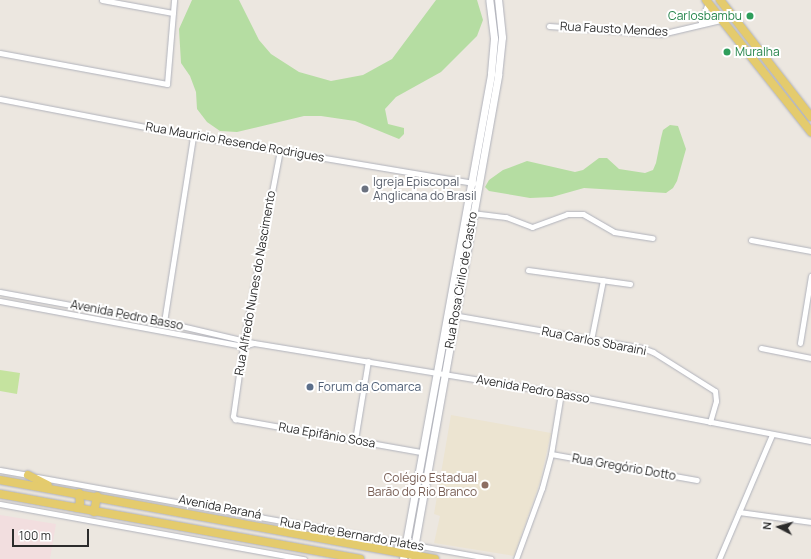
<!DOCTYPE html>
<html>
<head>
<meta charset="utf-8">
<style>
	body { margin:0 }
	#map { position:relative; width:811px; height:559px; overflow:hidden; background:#ece7e0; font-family:Manrope,sans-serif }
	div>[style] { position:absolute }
	.education>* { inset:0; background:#ece4d1 }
	.medical>* { inset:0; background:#f2dedf }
	.green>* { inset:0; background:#b5dda2 }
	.pitch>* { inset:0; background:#c5e39f }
	.roads { filter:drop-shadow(0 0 1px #b0b2bb) drop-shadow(0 0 1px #b0b2bb) }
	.street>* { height:5px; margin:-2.5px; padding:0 2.5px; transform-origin:2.5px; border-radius:2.5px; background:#fff }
	.secondary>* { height:7px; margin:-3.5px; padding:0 3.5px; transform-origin:3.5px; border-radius:3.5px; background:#fff }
	.primary>* { height:8px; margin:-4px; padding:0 4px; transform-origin:4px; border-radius:4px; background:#e4cb6d }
	.dots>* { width:11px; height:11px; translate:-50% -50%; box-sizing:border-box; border:2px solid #fff; border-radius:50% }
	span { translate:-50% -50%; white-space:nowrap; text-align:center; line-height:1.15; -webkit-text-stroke:4px #fff; paint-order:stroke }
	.leisure-label { font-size:12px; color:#27864d }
	.right { translate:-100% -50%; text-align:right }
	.left { translate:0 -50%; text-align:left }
	.street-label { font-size:12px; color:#2c2c2c }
	.worship-label { font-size:12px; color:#5b616d }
	.service-label { font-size:12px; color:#4e5e75 }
	.education-label { font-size:12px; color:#785e54 }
	.north { position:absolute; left:759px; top:507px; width:40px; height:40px; -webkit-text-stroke:3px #fff; paint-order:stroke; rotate:276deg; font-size:11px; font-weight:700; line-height:16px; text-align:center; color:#2c2c2c }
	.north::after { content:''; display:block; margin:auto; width:14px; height:18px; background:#2c2c2c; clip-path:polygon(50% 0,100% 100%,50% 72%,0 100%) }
	.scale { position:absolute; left:12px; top:529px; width:77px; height:18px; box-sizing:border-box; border:2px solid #2c2c2c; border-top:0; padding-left:5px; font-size:12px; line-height:14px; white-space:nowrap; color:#2c2c2c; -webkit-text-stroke:3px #fff; paint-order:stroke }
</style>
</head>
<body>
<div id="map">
	<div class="education">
		<i style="clip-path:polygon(451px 415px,551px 433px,540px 482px,514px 556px,434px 543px,440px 516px,434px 514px)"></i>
	</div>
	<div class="medical">
		<i style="clip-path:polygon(0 515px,56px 524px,50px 559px,0 559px)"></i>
	</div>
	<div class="green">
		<i style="clip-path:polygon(192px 0,239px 0,259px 40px,271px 54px,299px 72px,331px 81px,363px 75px,392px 59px,436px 0,477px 0,483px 20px,477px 36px,441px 72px,396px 97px,385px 109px,388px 124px,404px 128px,404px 134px,399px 139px,355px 121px,321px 116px,304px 116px,237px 132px,220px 131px,207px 122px,197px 109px,196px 92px,190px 76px,181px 63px,179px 29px)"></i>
		<i style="clip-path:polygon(670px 125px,678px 126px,686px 149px,677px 181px,673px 188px,666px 193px,584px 188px,552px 197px,530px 198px,489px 191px,485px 187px,489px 180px,503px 170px,527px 161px,575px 172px,583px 170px,599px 158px,607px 158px,619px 169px,645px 173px,653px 170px,656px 163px,661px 138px,663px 130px)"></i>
	</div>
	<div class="pitch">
		<i style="clip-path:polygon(0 370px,20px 373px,17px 394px,0 391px)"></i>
	</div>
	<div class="roads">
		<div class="street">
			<i style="left:102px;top:0;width:72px;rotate:10.4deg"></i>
			<i style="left:701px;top:22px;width:20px;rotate:-70deg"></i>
			<i style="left:549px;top:26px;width:112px;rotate:4.1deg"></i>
			<i style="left:661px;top:34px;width:61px;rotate:-13.3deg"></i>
			<i style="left:0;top:53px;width:170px;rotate:10.5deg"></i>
			<i style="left:167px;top:84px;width:84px;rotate:-85.2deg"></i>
			<i style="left:0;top:99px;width:197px;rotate:10.9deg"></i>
			<i style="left:193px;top:136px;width:285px;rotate:9.5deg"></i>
			<i style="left:280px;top:150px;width:192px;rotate:100.8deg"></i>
			<i style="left:244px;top:339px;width:78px;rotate:98.1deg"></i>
			<i style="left:233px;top:416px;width:4px;rotate:56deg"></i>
			<i style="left:235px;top:419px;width:189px;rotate:10.1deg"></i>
			<i style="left:472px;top:213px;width:34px;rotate:7deg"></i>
			<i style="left:506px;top:217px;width:28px;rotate:21deg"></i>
			<i style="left:532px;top:227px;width:37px;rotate:-20deg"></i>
			<i style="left:567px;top:214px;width:16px"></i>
			<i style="left:583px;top:214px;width:36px;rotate:30deg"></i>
			<i style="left:614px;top:232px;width:39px;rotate:9deg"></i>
			<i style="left:751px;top:240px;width:61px;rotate:10.4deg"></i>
			<i style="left:528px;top:270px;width:103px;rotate:7.8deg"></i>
			<i style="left:0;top:292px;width:167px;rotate:10.4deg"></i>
			<i style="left:164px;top:322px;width:92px;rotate:13.1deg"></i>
			<i style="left:254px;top:343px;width:311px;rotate:9.3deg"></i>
			<i style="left:561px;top:393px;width:255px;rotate:10.9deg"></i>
			<i style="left:0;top:301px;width:247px;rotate:10.5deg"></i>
			<i style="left:243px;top:346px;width:11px;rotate:-15deg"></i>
			<i style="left:453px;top:315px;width:193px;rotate:9.9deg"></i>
			<i style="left:643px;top:348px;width:11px;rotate:22deg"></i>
			<i style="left:653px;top:352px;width:73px;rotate:32.2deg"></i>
			<i style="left:715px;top:391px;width:10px;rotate:84deg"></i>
			<i style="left:716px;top:401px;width:22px;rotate:106deg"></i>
			<i style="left:164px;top:322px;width:188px;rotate:-81.1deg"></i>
			<i style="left:591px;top:340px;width:61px;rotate:-78.7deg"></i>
			<i style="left:800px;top:343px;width:68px;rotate:-80.7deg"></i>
			<i style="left:761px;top:348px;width:51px;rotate:11.3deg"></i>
			<i style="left:355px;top:440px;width:80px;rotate:-80.7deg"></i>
			<i style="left:551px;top:454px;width:148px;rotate:10.1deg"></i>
			<i style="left:0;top:470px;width:29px;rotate:10deg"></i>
			<i style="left:37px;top:477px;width:461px;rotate:10.2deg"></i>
			<i style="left:0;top:504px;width:309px;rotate:10.3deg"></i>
			<i style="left:739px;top:512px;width:73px;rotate:7.9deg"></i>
			<i style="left:516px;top:559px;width:76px;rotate:-69.9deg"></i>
			<i style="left:542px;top:488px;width:35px;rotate:-75deg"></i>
			<i style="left:551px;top:454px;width:62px;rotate:-80.7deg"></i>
			<i style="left:719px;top:559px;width:135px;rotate:-66.9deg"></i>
		</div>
		<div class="secondary">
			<i style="left:403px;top:559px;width:494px;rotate:-79.7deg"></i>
			<i style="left:491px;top:73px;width:35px;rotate:-85deg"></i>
			<i style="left:494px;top:38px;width:38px;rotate:-97deg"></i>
			<i style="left:412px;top:559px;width:492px;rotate:-79.9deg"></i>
			<i style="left:498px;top:75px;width:38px;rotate:-84deg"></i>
			<i style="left:502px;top:37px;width:37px;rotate:-96deg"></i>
		</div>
		<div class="primary">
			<i style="left:706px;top:0;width:169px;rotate:51.5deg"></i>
			<i style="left:720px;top:0;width:148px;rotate:52.1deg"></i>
			<i style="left:28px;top:475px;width:22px;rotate:27deg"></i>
			<i style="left:0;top:480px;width:442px;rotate:10.3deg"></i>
			<i style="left:0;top:494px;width:366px;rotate:10.2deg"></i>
			<i style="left:77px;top:508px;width:6px;rotate:-59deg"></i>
			<i style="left:80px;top:503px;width:10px;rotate:-96deg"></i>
			<i style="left:94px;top:512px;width:16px;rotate:-79deg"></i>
		</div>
	</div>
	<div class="dots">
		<i style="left:750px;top:16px;background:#2e9e5b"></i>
		<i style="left:727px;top:52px;background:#2e9e5b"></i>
		<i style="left:365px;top:189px;background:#6b7280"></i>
		<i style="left:310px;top:387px;background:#5c6f8a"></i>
		<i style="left:485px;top:485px;background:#8d6e63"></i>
	</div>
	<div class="leisure-label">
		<span class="right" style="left:742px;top:16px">Carlosbambu</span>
		<span class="left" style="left:735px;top:52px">Muralha</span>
	</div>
	<div class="street-label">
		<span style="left:614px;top:29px;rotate:3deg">Rua Fausto Mendes</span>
		<span style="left:235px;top:142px;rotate:10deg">Rua Mauricio Resende Rodrigues</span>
		<span style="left:461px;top:280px;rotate:-80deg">Rua Rosa Cirilo de Castro</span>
		<span style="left:255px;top:283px;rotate:-80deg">Rua Alfredo Nunes do Nascimento</span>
		<span style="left:127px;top:315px;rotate:11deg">Avenida Pedro Basso</span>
		<span style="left:594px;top:341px;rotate:11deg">Rua Carlos Sbaraini</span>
		<span style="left:533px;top:389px;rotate:10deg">Avenida Pedro Basso</span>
		<span style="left:327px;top:435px;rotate:10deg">Rua Epifânio Sosa</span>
		<span style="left:624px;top:467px;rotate:10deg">Rua Gregório Dotto</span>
		<span style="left:220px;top:507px;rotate:11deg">Avenida Paraná</span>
		<span style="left:352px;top:534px;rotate:10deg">Rua Padre Bernardo Plates</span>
	</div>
	<div class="worship-label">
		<span class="left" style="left:373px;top:189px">Igreja Episcopal<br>Anglicana do Brasil</span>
	</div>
	<div class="service-label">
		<span class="left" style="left:318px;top:387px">Forum da Comarca</span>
	</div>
	<div class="education-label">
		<span class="right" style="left:477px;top:485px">Colégio Estadual<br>Barão do Rio Branco</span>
	</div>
	<div class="north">N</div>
	<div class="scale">100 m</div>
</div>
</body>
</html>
